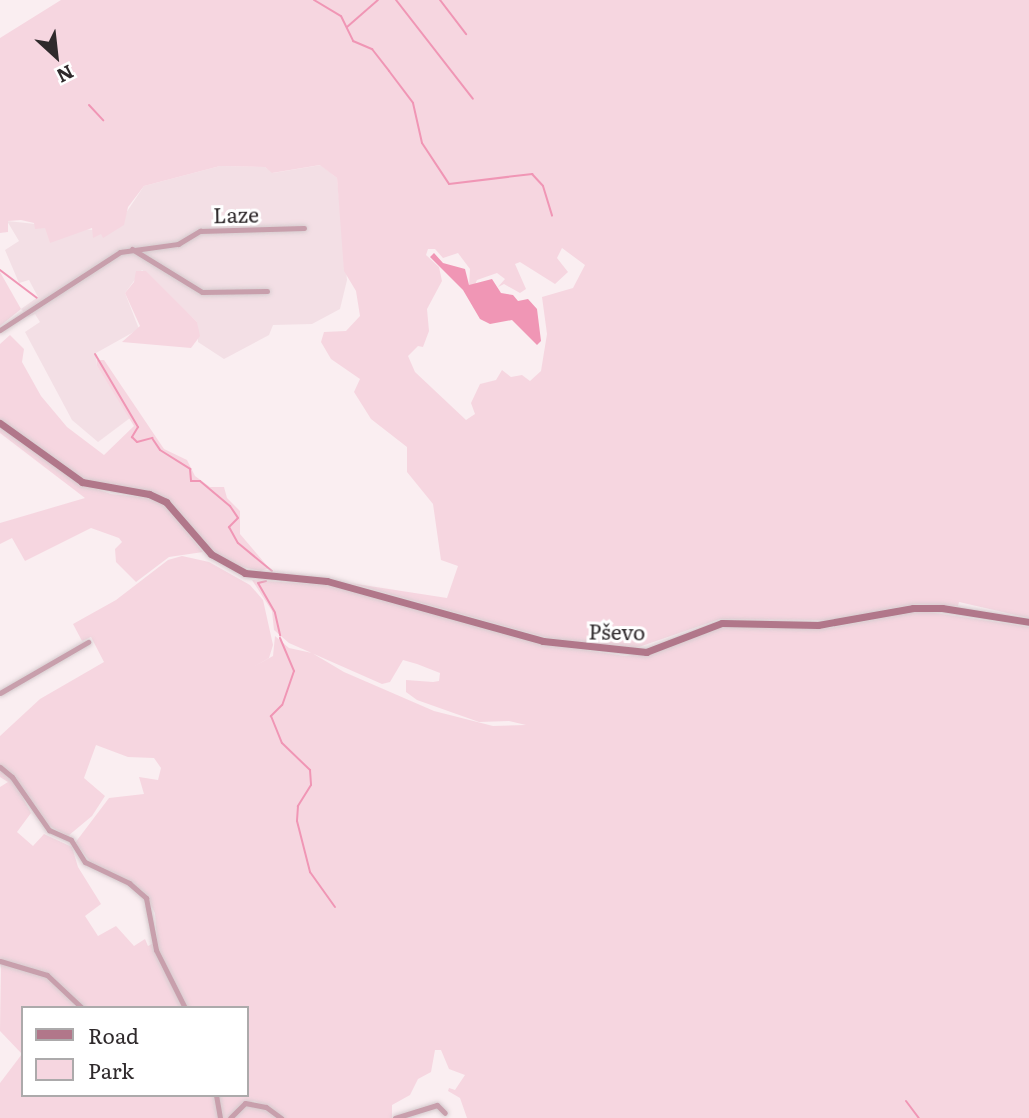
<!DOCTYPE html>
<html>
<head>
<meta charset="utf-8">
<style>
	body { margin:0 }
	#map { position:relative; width:1029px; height:1118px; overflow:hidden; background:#faeef1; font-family:Literata,serif }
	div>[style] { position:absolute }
	.built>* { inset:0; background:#f3dfe5 }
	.green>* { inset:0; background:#f6d6e0 }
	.water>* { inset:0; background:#f096b5 }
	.stream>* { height:2px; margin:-1px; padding:0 1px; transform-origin:1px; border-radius:1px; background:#f096b5 }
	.roads { filter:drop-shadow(0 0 2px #d5cbce) drop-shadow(0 0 2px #d5cbce) }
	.street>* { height:5px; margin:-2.5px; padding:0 2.5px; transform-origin:2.5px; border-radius:2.5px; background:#c89fac }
	.secondary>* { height:7px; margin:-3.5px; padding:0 3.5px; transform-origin:3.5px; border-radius:3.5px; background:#b1778a }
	span { translate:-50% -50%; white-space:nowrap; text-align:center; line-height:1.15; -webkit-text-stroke:6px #fff; paint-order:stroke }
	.street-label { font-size:21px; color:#2f2a2c }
	.legend { position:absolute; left:21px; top:1006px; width:228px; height:91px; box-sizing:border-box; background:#fff; border:2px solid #acaaab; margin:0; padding:9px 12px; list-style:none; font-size:21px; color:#2f2a2c }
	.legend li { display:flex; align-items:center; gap:14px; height:35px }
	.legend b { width:35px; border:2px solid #acaaab }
	.north { position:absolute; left:21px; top:21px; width:70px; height:70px; -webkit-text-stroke:5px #fff; paint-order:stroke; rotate:153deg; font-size:19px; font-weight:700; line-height:28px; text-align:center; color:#2f2a2c }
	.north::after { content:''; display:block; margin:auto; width:24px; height:32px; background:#2f2a2c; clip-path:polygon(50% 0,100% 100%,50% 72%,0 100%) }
</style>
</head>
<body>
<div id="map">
	<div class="built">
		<i style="clip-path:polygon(321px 165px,337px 178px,347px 280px,340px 309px,312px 324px,273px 325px,269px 335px,224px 359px,198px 342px,197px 322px,142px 270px,125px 293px,139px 329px,96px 353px,97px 366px,130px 418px,98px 442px,72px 420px,25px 332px,40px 322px,35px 314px,28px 317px,21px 309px,38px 297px,29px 280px,19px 283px,5px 250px,19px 241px,7px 221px,93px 230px,118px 225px,144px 186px,220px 166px,265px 167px,273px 173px)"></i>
	</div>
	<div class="green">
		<i style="clip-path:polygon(evenodd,61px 0,1029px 0,1029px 618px,959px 602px,958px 606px,915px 604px,830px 620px,720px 619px,633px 649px,548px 638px,350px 583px,447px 598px,458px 566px,441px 560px,433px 504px,407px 472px,407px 447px,371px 419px,354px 392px,360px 379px,331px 359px,321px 342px,324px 332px,346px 331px,360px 316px,356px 291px,344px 271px,337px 178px,320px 165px,272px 173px,265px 167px,220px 166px,144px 186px,128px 207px,124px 225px,103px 238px,101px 234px,93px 238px,92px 228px,50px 243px,45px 228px,35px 229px,34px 223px,21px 220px,8px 221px,8px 232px,0 233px,0 38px,61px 0,562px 248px,585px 265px,573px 288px,542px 297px,547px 334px,541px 371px,530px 381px,522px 375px,511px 377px,502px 370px,496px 380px,480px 384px,471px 403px,475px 414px,466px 420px,415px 372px,408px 356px,418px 346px,423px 347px,429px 331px,427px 309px,442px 281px,439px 267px,426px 255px,428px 249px,435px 249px,443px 258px,458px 253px,470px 269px,469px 285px,474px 287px,477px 280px,497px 273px,505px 279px,498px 287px,504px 284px,520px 293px,526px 289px,515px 264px,520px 262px,555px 284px,568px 272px,557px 258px,562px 248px)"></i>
		<i style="clip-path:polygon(136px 271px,146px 271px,197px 322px,200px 336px,191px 348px,122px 342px,140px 326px,125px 293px,134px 282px)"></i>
		<i style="clip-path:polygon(0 272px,21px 309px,0 326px)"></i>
		<i style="clip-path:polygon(10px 335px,24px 349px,22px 362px,41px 396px,67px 427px,104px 455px,134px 426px,97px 366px,97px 360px,104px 360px,164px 449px,187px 460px,195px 476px,210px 487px,224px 487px,227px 498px,240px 511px,240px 534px,269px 568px,261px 571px,234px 565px,213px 552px,168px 500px,86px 480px,0 422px,0 344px)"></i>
		<i style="clip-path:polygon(0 427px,79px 483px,111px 494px,150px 498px,166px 506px,203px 552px,169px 557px,136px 582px,116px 562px,115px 549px,122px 542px,119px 538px,91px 528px,25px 561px,12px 538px,0 544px,0 523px,85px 498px,0 433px)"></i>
		<i style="clip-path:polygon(182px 556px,209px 562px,250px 585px,263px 600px,273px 645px,269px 658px,255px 666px,273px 656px,275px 636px,289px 648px,312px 653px,344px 672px,434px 711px,493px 726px,526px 725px,509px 721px,479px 722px,417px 700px,406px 692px,406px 680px,433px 682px,439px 681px,440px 673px,417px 664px,403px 660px,390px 682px,382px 684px,289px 643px,274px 630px,272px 611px,252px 580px,328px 585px,538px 643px,625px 656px,658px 652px,722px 627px,830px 628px,921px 611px,1029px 627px,1029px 1118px,467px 1118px,460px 1098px,448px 1091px,449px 1088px,455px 1090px,465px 1075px,449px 1069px,441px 1050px,435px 1050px,431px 1072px,418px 1079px,410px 1095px,392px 1105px,392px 1118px,284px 1118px,271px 1108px,254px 1101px,246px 1104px,266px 1108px,280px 1118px,0 1118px,0 1083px,22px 1054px,0 1031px,1px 964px,46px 977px,76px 1004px,72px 1008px,23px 1008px,23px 1095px,247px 1095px,247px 1008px,85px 1008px,48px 974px,0 959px,0 787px,8px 782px,0 777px,0 769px,16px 785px,31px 813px,17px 832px,33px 846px,44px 834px,72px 847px,78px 867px,101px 904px,85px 916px,98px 936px,116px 926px,134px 946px,145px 939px,148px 946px,157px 941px,155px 913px,143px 891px,93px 865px,75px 843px,109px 798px,144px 794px,139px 777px,158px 780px,161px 768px,154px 758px,128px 757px,96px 745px,84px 778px,105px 796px,92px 816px,68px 836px,42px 822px,17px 780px,0 765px,0 736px,40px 699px,104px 662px,91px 637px,82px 641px,73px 624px,116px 600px,168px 560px)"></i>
	</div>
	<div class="water">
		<i style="clip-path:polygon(434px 253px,443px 263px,465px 269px,469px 285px,492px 279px,501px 293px,513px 295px,518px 301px,528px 299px,537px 309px,541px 341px,537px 345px,512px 320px,490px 324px,480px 319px,463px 290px,430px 257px)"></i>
	</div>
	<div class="stream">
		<i style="left:314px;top:0;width:31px;rotate:31deg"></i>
		<i style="left:341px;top:16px;width:28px;rotate:64deg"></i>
		<i style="left:353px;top:41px;width:21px;rotate:23deg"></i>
		<i style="left:372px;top:49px;width:28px;rotate:52deg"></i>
		<i style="left:389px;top:71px;width:40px;rotate:53deg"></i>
		<i style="left:413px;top:103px;width:41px;rotate:77.3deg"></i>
		<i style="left:422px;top:143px;width:49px;rotate:56.6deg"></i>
		<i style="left:449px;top:184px;width:84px;rotate:-6.9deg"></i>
		<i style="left:532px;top:174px;width:16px;rotate:47deg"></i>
		<i style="left:543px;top:186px;width:31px;rotate:73deg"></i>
		<i style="left:396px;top:0;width:125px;rotate:52.1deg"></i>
		<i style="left:440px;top:0;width:43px;rotate:52.6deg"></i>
		<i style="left:347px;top:27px;width:41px;rotate:-41.1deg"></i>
		<i style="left:89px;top:105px;width:21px;rotate:47deg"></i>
		<i style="left:0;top:270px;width:46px;rotate:37.1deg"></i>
		<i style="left:95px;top:354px;width:85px;rotate:59.5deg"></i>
		<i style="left:138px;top:427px;width:12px;rotate:121deg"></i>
		<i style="left:132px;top:437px;width:7px;rotate:45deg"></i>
		<i style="left:137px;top:442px;width:16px;rotate:-15deg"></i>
		<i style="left:152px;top:438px;width:14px;rotate:56deg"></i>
		<i style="left:160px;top:450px;width:36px;rotate:32deg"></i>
		<i style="left:190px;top:469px;width:12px;rotate:85deg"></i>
		<i style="left:191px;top:481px;width:9px"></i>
		<i style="left:200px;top:481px;width:39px;rotate:40deg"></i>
		<i style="left:230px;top:506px;width:14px;rotate:56deg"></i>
		<i style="left:238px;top:518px;width:13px;rotate:135deg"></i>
		<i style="left:229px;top:527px;width:18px;rotate:61deg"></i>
		<i style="left:238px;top:543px;width:44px;rotate:39.5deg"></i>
		<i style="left:266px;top:581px;width:8px;rotate:166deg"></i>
		<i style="left:258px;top:583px;width:34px;rotate:60deg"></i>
		<i style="left:275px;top:613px;width:23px;rotate:77deg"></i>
		<i style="left:280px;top:638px;width:36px;rotate:67deg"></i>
		<i style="left:294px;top:671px;width:36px;rotate:109deg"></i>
		<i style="left:282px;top:705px;width:16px;rotate:135deg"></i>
		<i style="left:271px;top:716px;width:29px;rotate:68deg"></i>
		<i style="left:282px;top:743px;width:39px;rotate:44deg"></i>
		<i style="left:310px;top:770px;width:15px;rotate:86deg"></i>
		<i style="left:311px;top:785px;width:25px;rotate:122deg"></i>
		<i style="left:298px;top:806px;width:15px;rotate:94deg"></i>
		<i style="left:297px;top:821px;width:53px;rotate:75.7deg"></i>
		<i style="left:310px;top:872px;width:43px;rotate:54.5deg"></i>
		<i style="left:906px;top:1101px;width:21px;rotate:53deg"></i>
	</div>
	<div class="roads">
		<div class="street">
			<i style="left:132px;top:249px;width:82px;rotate:31.6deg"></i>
			<i style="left:202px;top:292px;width:65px;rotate:-0.9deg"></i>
			<i style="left:0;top:330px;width:143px;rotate:-33deg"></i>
			<i style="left:120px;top:252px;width:59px;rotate:-7.9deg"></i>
			<i style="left:178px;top:244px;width:26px;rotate:-31deg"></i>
			<i style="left:200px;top:231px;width:104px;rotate:-1.7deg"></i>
			<i style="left:0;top:693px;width:102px;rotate:-30.1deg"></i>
			<i style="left:0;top:767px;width:16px;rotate:40deg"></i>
			<i style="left:12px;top:777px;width:65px;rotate:55.1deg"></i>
			<i style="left:49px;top:830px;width:24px;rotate:24deg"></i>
			<i style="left:71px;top:840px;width:26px;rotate:58deg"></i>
			<i style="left:85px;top:862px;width:49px;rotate:25.5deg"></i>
			<i style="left:129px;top:883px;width:23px;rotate:41deg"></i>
			<i style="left:146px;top:898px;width:53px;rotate:79.1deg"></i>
			<i style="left:156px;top:950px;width:65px;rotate:63.4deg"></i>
			<i style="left:0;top:961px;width:49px;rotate:16.6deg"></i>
			<i style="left:47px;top:975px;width:48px;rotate:43.3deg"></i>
			<i style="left:216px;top:1095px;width:23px;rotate:80deg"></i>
			<i style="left:230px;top:1118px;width:21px;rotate:-45deg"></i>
			<i style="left:245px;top:1103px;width:21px;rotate:11deg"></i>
			<i style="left:266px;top:1107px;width:19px;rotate:36deg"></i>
			<i style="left:395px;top:1118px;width:44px;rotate:-17.2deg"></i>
			<i style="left:437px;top:1105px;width:11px;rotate:45deg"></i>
		</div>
		<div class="secondary">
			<i style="left:0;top:423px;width:101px;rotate:35.7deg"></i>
			<i style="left:82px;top:482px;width:68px;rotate:10.2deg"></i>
			<i style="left:149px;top:494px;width:19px;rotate:25deg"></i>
			<i style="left:166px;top:502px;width:69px;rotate:49.1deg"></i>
			<i style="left:211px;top:554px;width:39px;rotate:29deg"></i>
			<i style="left:245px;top:573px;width:82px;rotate:5.6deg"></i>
			<i style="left:327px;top:581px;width:224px;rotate:15.5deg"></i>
			<i style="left:543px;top:641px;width:104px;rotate:6.1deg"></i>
			<i style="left:646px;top:652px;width:81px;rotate:-20.9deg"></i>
			<i style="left:722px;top:623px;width:96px;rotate:1.2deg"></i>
			<i style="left:818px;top:625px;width:97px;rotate:-10.1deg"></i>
			<i style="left:913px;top:608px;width:29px"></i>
			<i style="left:942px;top:608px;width:88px;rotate:9.1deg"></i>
		</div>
	</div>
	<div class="street-label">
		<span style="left:236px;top:214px;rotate:-1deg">Laze</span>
		<span style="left:617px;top:631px;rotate:1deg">Pševo</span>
	</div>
	<ul class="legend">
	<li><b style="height:9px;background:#b1778a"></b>Road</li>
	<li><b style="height:19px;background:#f6d6e0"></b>Park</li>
	</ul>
	<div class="north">N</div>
</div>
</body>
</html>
